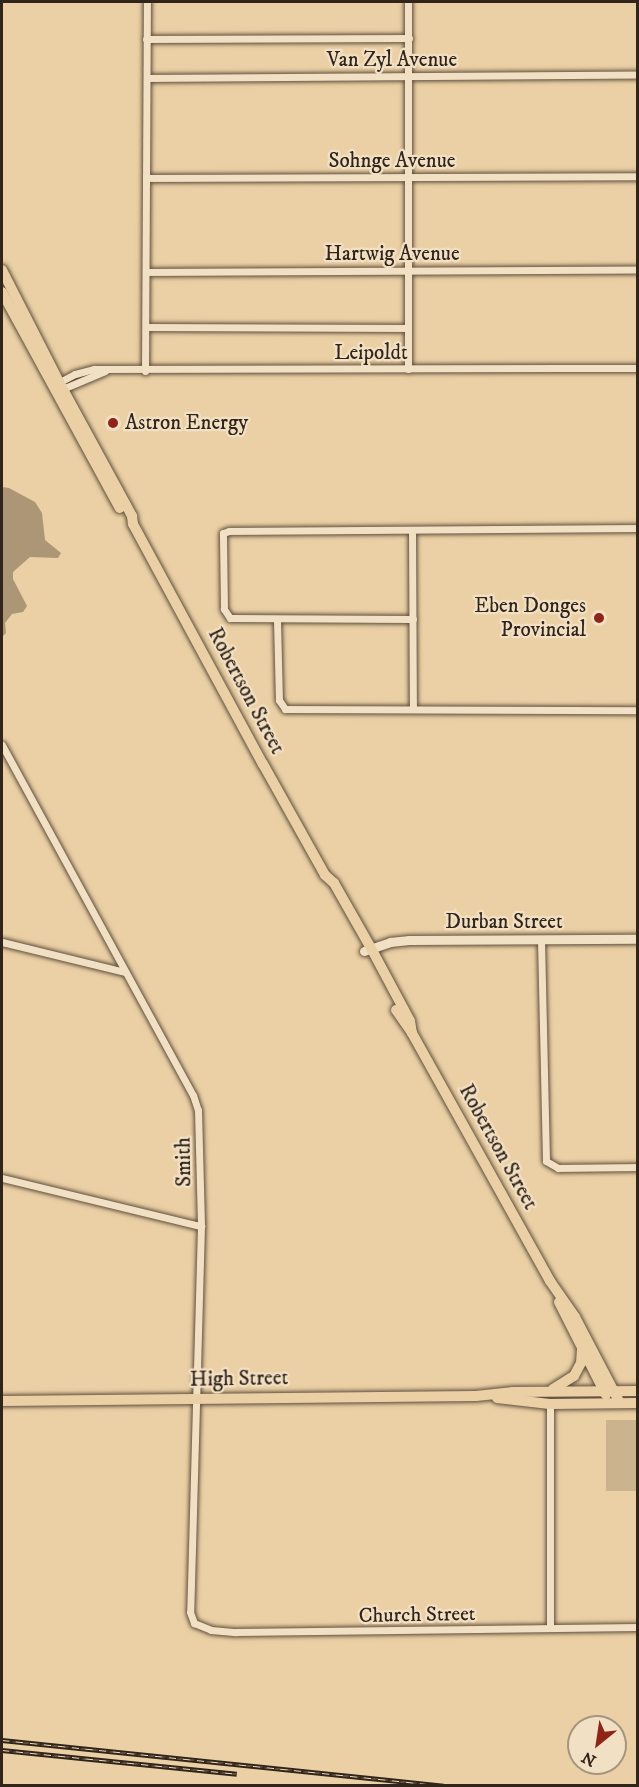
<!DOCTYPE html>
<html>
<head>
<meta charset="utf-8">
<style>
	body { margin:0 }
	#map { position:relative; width:639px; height:1787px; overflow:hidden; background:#ebd0a5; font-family:"IM FELL DW Pica",serif }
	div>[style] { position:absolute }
	.green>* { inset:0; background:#cbb38d; transform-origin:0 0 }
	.water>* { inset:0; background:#ac9676 }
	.roads { filter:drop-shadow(0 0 2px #604f3d) drop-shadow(0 0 2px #604f3d) }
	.minor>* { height:7px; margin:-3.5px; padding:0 3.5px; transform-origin:3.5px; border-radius:3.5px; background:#f2e0c4 }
	.tertiary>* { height:9px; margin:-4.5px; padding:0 4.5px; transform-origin:4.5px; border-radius:4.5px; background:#f2e0c4 }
	.primary>* { height:10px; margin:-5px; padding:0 5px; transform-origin:5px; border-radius:5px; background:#ebd0a5 }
	.rail>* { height:4.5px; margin-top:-2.25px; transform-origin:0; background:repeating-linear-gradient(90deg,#f2e0c4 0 7px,#31241a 0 14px); box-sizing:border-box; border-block:2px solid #31241a }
	.dots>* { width:16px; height:16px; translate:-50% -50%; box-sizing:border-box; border:3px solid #f2e0c4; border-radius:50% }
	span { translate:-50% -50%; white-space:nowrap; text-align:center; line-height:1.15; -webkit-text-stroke:4.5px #f2e0c4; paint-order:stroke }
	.street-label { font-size:21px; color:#31241a }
	.poi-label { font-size:21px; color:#31241a }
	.left { translate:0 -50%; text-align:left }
	.right { translate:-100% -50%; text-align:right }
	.frame { position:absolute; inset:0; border:3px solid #31241a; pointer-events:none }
	.north { position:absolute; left:567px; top:1715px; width:60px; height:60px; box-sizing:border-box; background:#f2e0c4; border:2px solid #a59580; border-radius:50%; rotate:210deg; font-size:16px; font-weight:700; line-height:24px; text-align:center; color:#31241a }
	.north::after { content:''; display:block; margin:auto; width:21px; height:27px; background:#8f2418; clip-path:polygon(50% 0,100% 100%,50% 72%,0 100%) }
</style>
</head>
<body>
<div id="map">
	<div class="green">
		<i style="left:606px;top:1420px;width:31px;height:71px"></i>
	</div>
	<div class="water">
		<i style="clip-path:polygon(2px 487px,9px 488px,35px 502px,42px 513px,45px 540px,61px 553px,58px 558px,30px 557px,13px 572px,13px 579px,27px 606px,23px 612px,12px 614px,5px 623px,6px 633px,2px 637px)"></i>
	</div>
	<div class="roads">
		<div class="minor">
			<i style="left:146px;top:39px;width:263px;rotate:-0.2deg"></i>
			<i style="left:147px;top:78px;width:491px;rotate:-0.4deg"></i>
			<i style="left:147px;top:178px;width:491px;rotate:-0.2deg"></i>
			<i style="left:146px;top:272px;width:492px;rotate:-0.3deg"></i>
			<i style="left:147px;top:327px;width:261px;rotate:0.2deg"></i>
			<i style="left:408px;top:369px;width:367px;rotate:-90deg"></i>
			<i style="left:145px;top:371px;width:369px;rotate:-89.7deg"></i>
			<i style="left:56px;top:384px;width:21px;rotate:-28deg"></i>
			<i style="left:75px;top:374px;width:20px;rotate:-15deg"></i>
			<i style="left:94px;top:369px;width:544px;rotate:-0.11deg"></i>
			<i style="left:60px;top:390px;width:49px;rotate:-22.9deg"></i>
			<i style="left:412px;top:530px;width:178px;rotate:89.7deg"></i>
			<i style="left:413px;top:619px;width:183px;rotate:-179.7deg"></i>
			<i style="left:230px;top:618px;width:11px;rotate:-124deg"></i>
			<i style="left:224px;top:609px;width:76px;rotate:-90.8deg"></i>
			<i style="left:223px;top:533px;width:6px;rotate:-18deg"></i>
			<i style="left:229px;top:531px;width:409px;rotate:-0.4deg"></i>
			<i style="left:277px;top:620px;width:80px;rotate:88.6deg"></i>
			<i style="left:279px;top:700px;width:11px;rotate:56deg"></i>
			<i style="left:285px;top:709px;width:353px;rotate:0.2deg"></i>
			<i style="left:2px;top:745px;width:399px;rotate:61.4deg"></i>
			<i style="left:193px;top:1095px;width:16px;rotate:72deg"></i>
			<i style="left:198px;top:1110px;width:116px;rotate:88.5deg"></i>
			<i style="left:201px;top:1226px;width:386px;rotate:91.6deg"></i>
			<i style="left:190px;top:1612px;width:12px;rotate:70deg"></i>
			<i style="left:194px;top:1623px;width:18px;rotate:22deg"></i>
			<i style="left:211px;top:1630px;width:25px;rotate:5deg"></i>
			<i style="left:236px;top:1632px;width:402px;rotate:-0.7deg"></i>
			<i style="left:541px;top:940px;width:221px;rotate:88.7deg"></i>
			<i style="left:546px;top:1161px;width:14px;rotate:30deg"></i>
			<i style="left:558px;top:1168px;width:80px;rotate:-0.7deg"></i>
			<i style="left:2px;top:942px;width:127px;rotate:13.7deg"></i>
			<i style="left:2px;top:1178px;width:205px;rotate:13.6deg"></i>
			<i style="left:550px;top:1628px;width:224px;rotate:-90deg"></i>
		</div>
		<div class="tertiary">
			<i style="left:364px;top:951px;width:28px;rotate:-19deg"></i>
			<i style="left:390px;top:942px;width:19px;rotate:-6deg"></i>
			<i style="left:409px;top:940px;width:229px;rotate:-0.3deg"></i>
		</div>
		<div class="primary">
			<i style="left:2px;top:270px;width:126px;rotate:63deg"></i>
			<i style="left:59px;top:382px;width:153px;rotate:61.4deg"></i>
			<i style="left:132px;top:516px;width:8px;rotate:83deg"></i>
			<i style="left:133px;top:524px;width:273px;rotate:61.6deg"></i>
			<i style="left:263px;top:764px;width:127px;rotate:60.8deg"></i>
			<i style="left:325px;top:875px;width:12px;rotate:42deg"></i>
			<i style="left:334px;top:883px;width:75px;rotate:60.4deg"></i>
			<i style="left:371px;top:948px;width:83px;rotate:61.9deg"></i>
			<i style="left:410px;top:1021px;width:12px;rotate:81deg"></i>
			<i style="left:2px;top:292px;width:246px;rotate:61.4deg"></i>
			<i style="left:396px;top:1010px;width:28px;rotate:55deg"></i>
			<i style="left:412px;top:1033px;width:284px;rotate:60.9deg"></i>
			<i style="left:550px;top:1281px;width:44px;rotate:55.2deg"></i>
			<i style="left:575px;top:1317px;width:97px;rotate:62.4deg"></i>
			<i style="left:559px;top:1302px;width:104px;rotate:63.2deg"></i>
			<i style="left:553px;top:1389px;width:25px;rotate:-32deg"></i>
			<i style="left:574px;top:1376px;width:15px;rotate:-62deg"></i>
			<i style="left:581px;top:1363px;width:13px;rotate:-86deg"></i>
			<i style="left:497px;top:1398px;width:53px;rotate:6.5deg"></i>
			<i style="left:550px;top:1404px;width:88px;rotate:-0.7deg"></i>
			<i style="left:2px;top:1401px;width:474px;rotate:-0.6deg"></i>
			<i style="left:476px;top:1396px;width:36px;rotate:-6deg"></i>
			<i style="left:512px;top:1392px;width:126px;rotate:-0.5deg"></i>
		</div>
	</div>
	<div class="rail">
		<i style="left:2px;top:1740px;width:444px;rotate:5.9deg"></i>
		<i style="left:2px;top:1750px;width:236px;rotate:5.8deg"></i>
	</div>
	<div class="dots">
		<i style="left:113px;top:423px;background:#8f2418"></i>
		<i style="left:599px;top:618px;background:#8f2418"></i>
	</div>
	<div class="street-label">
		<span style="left:392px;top:60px">Van Zyl Avenue</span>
		<span style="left:392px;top:161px">Sohnge Avenue</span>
		<span style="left:392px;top:254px">Hartwig Avenue</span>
		<span style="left:371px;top:353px">Leipoldt</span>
		<span style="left:246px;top:691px;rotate:62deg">Robertson Street</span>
		<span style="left:504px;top:922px">Durban Street</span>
		<span style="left:498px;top:1147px;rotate:61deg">Robertson Street</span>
		<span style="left:184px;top:1162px;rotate:-91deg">Smith</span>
		<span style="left:239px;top:1379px;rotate:-1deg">High Street</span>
		<span style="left:417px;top:1615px;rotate:-1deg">Church Street</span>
	</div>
	<div class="poi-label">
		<span class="left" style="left:125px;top:423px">Astron Energy</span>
		<span class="right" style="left:586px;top:618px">Eben Donges<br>Provincial</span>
	</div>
	<div class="frame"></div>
	<div class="north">N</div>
</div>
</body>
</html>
